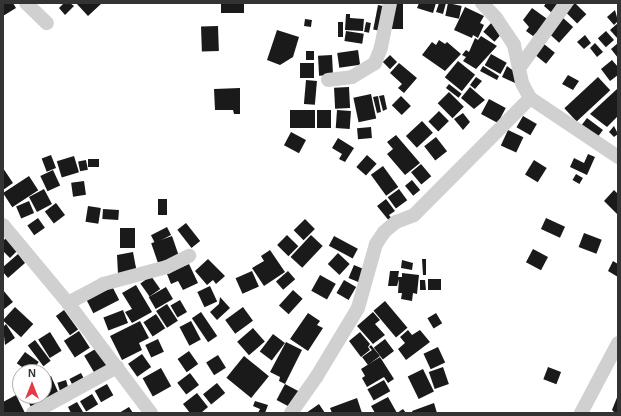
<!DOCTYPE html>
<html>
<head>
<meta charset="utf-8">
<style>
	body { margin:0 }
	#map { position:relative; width:621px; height:416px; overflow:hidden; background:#fff; font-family:Helvetica,sans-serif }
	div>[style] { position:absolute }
	.building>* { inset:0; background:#1a1a1a; transform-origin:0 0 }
	.minor>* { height:14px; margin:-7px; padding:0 7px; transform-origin:7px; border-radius:7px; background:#d0d0d0 }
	span { translate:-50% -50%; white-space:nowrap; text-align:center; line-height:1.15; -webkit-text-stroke:4px #fff; paint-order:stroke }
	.frame { position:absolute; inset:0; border:4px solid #333; pointer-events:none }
	.north { position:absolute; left:12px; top:364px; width:40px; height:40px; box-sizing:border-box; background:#fff; border:1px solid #adadad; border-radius:50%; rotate:0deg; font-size:11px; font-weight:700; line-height:16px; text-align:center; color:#333 }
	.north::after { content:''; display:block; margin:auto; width:14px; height:18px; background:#e63946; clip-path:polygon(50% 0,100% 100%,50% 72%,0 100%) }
</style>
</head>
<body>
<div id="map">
	<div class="building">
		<i style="clip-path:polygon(3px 3px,13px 3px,16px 8px,3px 16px)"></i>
		<i style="clip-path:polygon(64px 3px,70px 3px,74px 6px,65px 15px,59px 8px)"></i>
		<i style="clip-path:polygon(76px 3px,102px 3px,88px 16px)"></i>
		<i style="left:221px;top:3px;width:23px;height:10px"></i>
		<i style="left:391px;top:3px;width:12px;height:26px"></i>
		<i style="clip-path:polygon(419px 3px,436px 3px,433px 13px,417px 8px)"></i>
		<i style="clip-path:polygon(439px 3px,446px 3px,443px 14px,436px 12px)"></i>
		<i style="left:448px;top:3px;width:14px;height:13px;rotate:12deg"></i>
		<i style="clip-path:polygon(546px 3px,558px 3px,553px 14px,544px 6px)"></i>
		<i style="left:575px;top:3px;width:16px;height:13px;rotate:45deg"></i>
		<i style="left:378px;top:5px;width:10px;height:25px;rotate:11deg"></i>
		<i style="clip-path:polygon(465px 7px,484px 16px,480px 23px,484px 25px,478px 38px,473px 35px,472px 38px,454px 30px)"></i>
		<i style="clip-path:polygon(532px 8px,550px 21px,539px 36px,536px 33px,533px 36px,526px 31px,529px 27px,523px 20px)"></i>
		<i style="clip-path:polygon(615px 10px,618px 21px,614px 25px,607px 17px)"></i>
		<i style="clip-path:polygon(346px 14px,350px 14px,350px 18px,364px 19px,363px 31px,345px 30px)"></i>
		<i style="left:562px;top:17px;width:15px;height:21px;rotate:42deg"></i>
		<i style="left:305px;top:19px;width:7px;height:7px;rotate:8deg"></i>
		<i style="left:338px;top:22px;width:5px;height:15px"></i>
		<i style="left:366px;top:22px;width:5px;height:10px;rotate:11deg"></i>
		<i style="left:492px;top:22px;width:15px;height:13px;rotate:42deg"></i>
		<i style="clip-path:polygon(618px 23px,618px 39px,610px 30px)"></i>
		<i style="left:218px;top:26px;width:25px;height:17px;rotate:88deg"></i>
		<i style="clip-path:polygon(277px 30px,299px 37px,293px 57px,280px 65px,267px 60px)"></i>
		<i style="left:346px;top:31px;width:18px;height:10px;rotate:9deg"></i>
		<i style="left:606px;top:31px;width:12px;height:11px;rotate:48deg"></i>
		<i style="clip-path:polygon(585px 35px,591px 43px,584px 49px,577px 42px)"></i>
		<i style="clip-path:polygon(481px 36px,497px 46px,476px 69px,463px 61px,466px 57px,462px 55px,466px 50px,469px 52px,475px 38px,478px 40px)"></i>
		<i style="clip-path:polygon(439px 40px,445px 44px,447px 42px,461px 54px,445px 71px,422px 55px,432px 42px,436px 45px)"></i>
		<i style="clip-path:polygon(595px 43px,603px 52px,597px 57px,590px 48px)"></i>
		<i style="clip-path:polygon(618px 43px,618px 58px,611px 49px)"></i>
		<i style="left:544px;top:44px;width:14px;height:14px;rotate:39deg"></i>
		<i style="left:358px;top:50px;width:15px;height:21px;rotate:82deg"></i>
		<i style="left:314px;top:51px;width:9px;height:8px;rotate:90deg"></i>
		<i style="left:491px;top:54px;width:18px;height:13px;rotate:29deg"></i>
		<i style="left:332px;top:55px;width:20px;height:14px;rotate:87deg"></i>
		<i style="left:390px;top:55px;width:10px;height:10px;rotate:45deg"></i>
		<i style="clip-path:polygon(612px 60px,618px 67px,618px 75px,610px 81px,601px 69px)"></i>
		<i style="left:458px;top:61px;width:22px;height:21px;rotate:39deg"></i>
		<i style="left:300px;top:63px;width:14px;height:15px"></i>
		<i style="clip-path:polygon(399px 63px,417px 78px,404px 93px,398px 88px,402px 84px,390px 73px)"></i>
		<i style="clip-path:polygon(483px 66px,499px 76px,497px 80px,480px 71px)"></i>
		<i style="clip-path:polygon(507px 66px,519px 75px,515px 83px,502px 77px)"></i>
		<i style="clip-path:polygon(568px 75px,579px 81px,573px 90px,562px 84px)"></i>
		<i style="clip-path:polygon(476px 77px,482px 81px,475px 89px,470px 85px)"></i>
		<i style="left:598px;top:77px;width:18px;height:46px;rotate:47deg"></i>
		<i style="left:306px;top:80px;width:11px;height:24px;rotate:5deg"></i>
		<i style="left:449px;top:84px;width:16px;height:5px;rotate:38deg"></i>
		<i style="left:349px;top:87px;width:21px;height:15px;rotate:87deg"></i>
		<i style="clip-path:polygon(470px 87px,485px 100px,474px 109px,461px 98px)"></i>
		<i style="clip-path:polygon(240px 88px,240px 114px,234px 114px,233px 110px,215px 110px,214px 89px)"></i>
		<i style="clip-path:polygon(617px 89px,618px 116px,607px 127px,590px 114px)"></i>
		<i style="left:449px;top:92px;width:21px;height:16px;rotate:45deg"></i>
		<i style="left:371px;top:94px;width:25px;height:18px;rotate:78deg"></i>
		<i style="clip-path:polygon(384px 95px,387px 109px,383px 111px,379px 96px)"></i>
		<i style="clip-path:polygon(378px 96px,381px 112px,377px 113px,373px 97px)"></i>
		<i style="left:401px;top:96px;width:14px;height:13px;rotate:45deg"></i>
		<i style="left:489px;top:99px;width:19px;height:17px;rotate:28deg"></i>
		<i style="left:290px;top:110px;width:25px;height:18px"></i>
		<i style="left:317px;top:110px;width:14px;height:18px"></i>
		<i style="left:337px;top:110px;width:14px;height:18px;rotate:4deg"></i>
		<i style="left:439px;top:111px;width:14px;height:15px;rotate:45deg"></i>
		<i style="clip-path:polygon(463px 113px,470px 122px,463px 130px,454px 119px)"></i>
		<i style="left:523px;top:116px;width:16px;height:13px;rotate:30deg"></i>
		<i style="left:587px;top:118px;width:20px;height:11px;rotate:37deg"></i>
		<i style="left:422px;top:121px;width:16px;height:22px;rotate:47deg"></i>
		<i style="clip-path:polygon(614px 126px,618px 134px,614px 137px,609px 132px)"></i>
		<i style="left:371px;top:127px;width:11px;height:14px;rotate:85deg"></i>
		<i style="left:508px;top:130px;width:17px;height:17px;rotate:25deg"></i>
		<i style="left:291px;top:132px;width:17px;height:15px;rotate:28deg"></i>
		<i style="clip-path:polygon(396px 135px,420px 163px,405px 175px,387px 154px,393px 149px,387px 142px)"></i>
		<i style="left:436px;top:137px;width:18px;height:15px;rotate:52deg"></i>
		<i style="clip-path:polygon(338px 138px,354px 148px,345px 162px,339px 159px,342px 154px,332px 148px)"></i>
		<i style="clip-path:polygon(588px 154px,595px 157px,587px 175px,570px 167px,574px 158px,584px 163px)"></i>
		<i style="left:51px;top:155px;width:14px;height:10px;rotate:69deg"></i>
		<i style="left:367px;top:155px;width:13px;height:16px;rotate:42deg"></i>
		<i style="left:74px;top:156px;width:17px;height:18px;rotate:73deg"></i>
		<i style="left:99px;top:159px;width:8px;height:11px;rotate:90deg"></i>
		<i style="left:86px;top:160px;width:10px;height:8px;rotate:79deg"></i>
		<i style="left:534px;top:160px;width:15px;height:17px;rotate:32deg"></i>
		<i style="left:421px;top:164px;width:16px;height:13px;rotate:50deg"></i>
		<i style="left:383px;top:166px;width:26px;height:15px;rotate:54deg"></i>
		<i style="clip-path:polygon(3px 168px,13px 183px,3px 190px)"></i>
		<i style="left:53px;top:170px;width:17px;height:14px;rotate:65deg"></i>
		<i style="left:576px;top:174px;width:8px;height:7px;rotate:30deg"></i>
		<i style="left:29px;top:176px;width:17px;height:31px;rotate:57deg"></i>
		<i style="left:412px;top:180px;width:13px;height:9px;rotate:51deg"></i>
		<i style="left:84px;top:181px;width:14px;height:13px;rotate:82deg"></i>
		<i style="left:44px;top:189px;width:17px;height:17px;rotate:62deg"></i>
		<i style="left:399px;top:189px;width:14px;height:14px;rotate:54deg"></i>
		<i style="clip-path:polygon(614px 190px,618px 194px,617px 214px,604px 201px)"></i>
		<i style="left:167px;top:199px;width:16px;height:9px;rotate:90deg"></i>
		<i style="clip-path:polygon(386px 199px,395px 211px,389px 215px,392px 219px,390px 222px,377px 206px)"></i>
		<i style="left:29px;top:201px;width:13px;height:14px;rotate:67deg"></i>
		<i style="left:56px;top:203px;width:15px;height:14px;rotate:53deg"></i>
		<i style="left:88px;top:206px;width:13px;height:16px;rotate:9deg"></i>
		<i style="left:103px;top:209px;width:16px;height:10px;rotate:4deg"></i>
		<i style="left:38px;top:218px;width:12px;height:13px;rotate:55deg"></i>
		<i style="left:546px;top:218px;width:21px;height:12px;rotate:25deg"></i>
		<i style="left:305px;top:219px;width:14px;height:16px;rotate:45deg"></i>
		<i style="left:186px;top:223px;width:23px;height:11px;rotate:52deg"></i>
		<i style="left:167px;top:227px;width:9px;height:18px;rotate:63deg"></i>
		<i style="left:120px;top:228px;width:15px;height:20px"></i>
		<i style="left:584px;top:233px;width:19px;height:15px;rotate:21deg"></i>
		<i style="left:287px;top:235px;width:16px;height:14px;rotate:45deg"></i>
		<i style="left:311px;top:235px;width:16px;height:30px;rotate:43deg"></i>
		<i style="clip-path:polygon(8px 236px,20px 248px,10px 258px,3px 251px,3px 241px)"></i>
		<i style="left:172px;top:236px;width:21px;height:22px;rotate:71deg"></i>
		<i style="left:334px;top:236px;width:27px;height:11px;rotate:28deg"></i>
		<i style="left:533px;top:249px;width:17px;height:15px;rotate:28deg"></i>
		<i style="clip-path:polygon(270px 250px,285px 272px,264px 286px,252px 268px,264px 261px,261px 256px)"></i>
		<i style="clip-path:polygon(133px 252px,137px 273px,118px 274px,117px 255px)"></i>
		<i style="left:338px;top:253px;width:16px;height:15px;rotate:43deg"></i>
		<i style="clip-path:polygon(18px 254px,25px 263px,8px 278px,3px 272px,3px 267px)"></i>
		<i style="clip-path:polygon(208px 259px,225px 276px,216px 284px,213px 280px,207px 285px,195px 271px)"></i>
		<i style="clip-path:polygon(422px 259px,426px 259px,426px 275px,423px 275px)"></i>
		<i style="clip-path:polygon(402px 260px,413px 263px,412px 270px,401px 268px)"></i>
		<i style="clip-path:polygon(613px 261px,618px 264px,618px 277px,608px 271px)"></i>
		<i style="clip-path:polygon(189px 264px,198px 283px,183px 290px,178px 281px,171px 284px,167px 274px)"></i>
		<i style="left:354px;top:265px;width:15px;height:14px;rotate:23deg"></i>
		<i style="left:252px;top:271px;width:17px;height:18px;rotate:66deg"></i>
		<i style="left:288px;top:271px;width:11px;height:16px;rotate:49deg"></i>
		<i style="clip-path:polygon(390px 271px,399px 271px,398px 277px,402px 277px,402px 273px,419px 275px,417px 294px,413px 293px,412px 301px,401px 299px,402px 293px,398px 293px,399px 279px,397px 286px,388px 286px)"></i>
		<i style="left:320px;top:275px;width:18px;height:18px;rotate:29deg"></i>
		<i style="left:151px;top:276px;width:16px;height:13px;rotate:55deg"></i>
		<i style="left:428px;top:279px;width:13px;height:11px"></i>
		<i style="left:344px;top:280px;width:14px;height:15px;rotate:30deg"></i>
		<i style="clip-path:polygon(420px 280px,425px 280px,426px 290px,420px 290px)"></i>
		<i style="left:111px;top:284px;width:18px;height:29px;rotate:63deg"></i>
		<i style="clip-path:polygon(136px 285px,152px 312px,132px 323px,125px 312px,132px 309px,122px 293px)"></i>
		<i style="left:210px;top:286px;width:17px;height:14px;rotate:65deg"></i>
		<i style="left:166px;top:287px;width:14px;height:20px;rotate:60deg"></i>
		<i style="clip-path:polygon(3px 290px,13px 302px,3px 310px)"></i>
		<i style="left:293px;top:290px;width:13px;height:21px;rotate:42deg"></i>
		<i style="clip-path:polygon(220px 297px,230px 308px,217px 320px,210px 312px,219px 304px)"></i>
		<i style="left:180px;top:300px;width:14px;height:11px;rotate:60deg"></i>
		<i style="left:385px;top:301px;width:35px;height:15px;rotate:50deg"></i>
		<i style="left:167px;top:304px;width:20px;height:13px;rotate:57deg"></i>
		<i style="left:15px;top:307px;width:25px;height:18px;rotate:43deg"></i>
		<i style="left:243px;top:307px;width:17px;height:22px;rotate:54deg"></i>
		<i style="left:64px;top:310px;width:24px;height:10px;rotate:54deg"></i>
		<i style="left:123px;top:310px;width:14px;height:21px;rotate:69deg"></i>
		<i style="left:201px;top:312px;width:29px;height:11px;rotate:56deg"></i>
		<i style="clip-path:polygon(373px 312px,380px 320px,375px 324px,385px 335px,373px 344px,357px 326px)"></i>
		<i style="clip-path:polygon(308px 313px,320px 321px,317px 325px,323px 328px,308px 351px,290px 339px)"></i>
		<i style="left:436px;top:313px;width:12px;height:10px;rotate:59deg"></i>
		<i style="left:156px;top:314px;width:17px;height:15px;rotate:57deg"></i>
		<i style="clip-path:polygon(140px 321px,149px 338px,139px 343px,142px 350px,122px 360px,110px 336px)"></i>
		<i style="left:191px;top:321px;width:21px;height:13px;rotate:62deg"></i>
		<i style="clip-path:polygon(6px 324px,15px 338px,5px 345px,3px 327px)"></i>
		<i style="left:253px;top:328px;width:18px;height:21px;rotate:49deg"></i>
		<i style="clip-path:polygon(408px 330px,412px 335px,420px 330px,430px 342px,406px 360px,398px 349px,405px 343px,400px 337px)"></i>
		<i style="left:79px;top:331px;width:20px;height:18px;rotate:57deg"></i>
		<i style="left:50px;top:332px;width:22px;height:14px;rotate:58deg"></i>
		<i style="clip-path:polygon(360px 332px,370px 344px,368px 347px,370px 350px,361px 357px,349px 341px)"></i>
		<i style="left:273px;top:334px;width:15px;height:22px;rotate:37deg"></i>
		<i style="left:158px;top:339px;width:14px;height:14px;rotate:65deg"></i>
		<i style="left:385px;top:339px;width:15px;height:14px;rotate:53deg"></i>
		<i style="left:35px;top:340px;width:26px;height:9px;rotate:53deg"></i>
		<i style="clip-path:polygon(286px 342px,302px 350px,285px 384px,279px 381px,280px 377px,270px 372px)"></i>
		<i style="clip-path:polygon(371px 345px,380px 356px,368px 365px,362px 357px,372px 350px,369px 347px)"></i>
		<i style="left:438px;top:347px;width:17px;height:16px;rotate:65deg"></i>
		<i style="left:97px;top:348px;width:23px;height:15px;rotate:59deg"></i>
		<i style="left:189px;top:351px;width:16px;height:14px;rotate:55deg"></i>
		<i style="left:25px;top:352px;width:17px;height:14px;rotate:36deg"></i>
		<i style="left:142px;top:354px;width:16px;height:17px;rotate:55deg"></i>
		<i style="left:218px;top:355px;width:15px;height:14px;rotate:58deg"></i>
		<i style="left:244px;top:356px;width:32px;height:28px;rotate:39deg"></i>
		<i style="clip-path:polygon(380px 357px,394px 379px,388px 383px,384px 377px,367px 387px,362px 378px,365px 376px,361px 369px)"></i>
		<i style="left:443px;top:367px;width:18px;height:15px;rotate:71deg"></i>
		<i style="left:548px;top:367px;width:14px;height:13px;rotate:21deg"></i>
		<i style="left:161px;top:368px;width:21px;height:21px;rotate:61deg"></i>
		<i style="left:423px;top:369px;width:25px;height:17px;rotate:64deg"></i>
		<i style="left:81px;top:373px;width:11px;height:13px;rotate:63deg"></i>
		<i style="left:190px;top:373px;width:15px;height:16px;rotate:53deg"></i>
		<i style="clip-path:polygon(51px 376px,59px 394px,39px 403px,36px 396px,44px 396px,44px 379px)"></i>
		<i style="left:66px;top:380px;width:14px;height:9px;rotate:73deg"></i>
		<i style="left:384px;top:380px;width:13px;height:19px;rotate:61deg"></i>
		<i style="left:217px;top:383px;width:13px;height:18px;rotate:51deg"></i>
		<i style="left:107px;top:384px;width:13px;height:14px;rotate:61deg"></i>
		<i style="left:285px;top:384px;width:15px;height:18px;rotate:28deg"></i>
		<i style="clip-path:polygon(197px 393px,208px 407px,201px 413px,190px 413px,183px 404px)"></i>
		<i style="left:92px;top:394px;width:12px;height:14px;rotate:59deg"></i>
		<i style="clip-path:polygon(16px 395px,25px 413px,3px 413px,3px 402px)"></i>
		<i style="clip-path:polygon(618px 395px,618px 413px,615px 413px,612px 410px)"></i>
		<i style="clip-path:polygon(25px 396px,33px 396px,37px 404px,31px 407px)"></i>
		<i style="clip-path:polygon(388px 397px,397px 413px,403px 409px,406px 413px,375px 413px,371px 406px)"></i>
		<i style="clip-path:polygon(357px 398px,362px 413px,332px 413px,330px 408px)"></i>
		<i style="clip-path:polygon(255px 401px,268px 405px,265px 413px,258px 413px,260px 409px,253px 406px)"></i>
		<i style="clip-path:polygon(77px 402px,83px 412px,71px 413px,68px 407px)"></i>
		<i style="clip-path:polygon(434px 403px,437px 413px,413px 413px,412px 411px)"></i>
		<i style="clip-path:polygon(319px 404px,325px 413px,306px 413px)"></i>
		<i style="clip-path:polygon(129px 407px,133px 413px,119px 413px)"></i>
	</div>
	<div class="minor">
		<i style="left:26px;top:3px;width:29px;rotate:44deg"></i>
		<i style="left:482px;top:3px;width:21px;rotate:47deg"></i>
		<i style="left:496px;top:18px;width:32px;rotate:56deg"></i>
		<i style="left:514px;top:45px;width:39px;rotate:78deg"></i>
		<i style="left:522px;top:83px;width:17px;rotate:62deg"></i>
		<i style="left:530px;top:98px;width:106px;rotate:33.8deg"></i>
		<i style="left:520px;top:67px;width:79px;rotate:-54.3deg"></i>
		<i style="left:328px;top:80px;width:24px;rotate:-7deg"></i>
		<i style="left:352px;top:77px;width:27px;rotate:-31deg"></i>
		<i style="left:375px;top:63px;width:17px;rotate:-69deg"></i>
		<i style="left:381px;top:47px;width:45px;rotate:-78.4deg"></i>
		<i style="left:3px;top:225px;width:102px;rotate:50.2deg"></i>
		<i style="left:68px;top:303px;width:138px;rotate:53deg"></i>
		<i style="left:68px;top:303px;width:40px;rotate:-28deg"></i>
		<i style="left:103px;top:284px;width:66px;rotate:-14.9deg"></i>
		<i style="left:167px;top:267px;width:25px;rotate:-27deg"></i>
		<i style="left:33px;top:413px;width:96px;rotate:-28.7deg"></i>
		<i style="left:291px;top:413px;width:45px;rotate:-54.9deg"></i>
		<i style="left:317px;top:376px;width:79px;rotate:-58.9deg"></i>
		<i style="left:358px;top:308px;width:66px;rotate:-74.3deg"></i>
		<i style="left:376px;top:244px;width:14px;rotate:-56deg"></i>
		<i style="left:384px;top:232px;width:16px;rotate:-40deg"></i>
		<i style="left:396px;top:222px;width:19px;rotate:-21deg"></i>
		<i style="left:414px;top:215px;width:165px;rotate:-45.2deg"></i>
		<i style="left:581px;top:413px;width:79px;rotate:-62.1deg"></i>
	</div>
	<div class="frame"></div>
	<div class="north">N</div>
</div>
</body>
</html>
